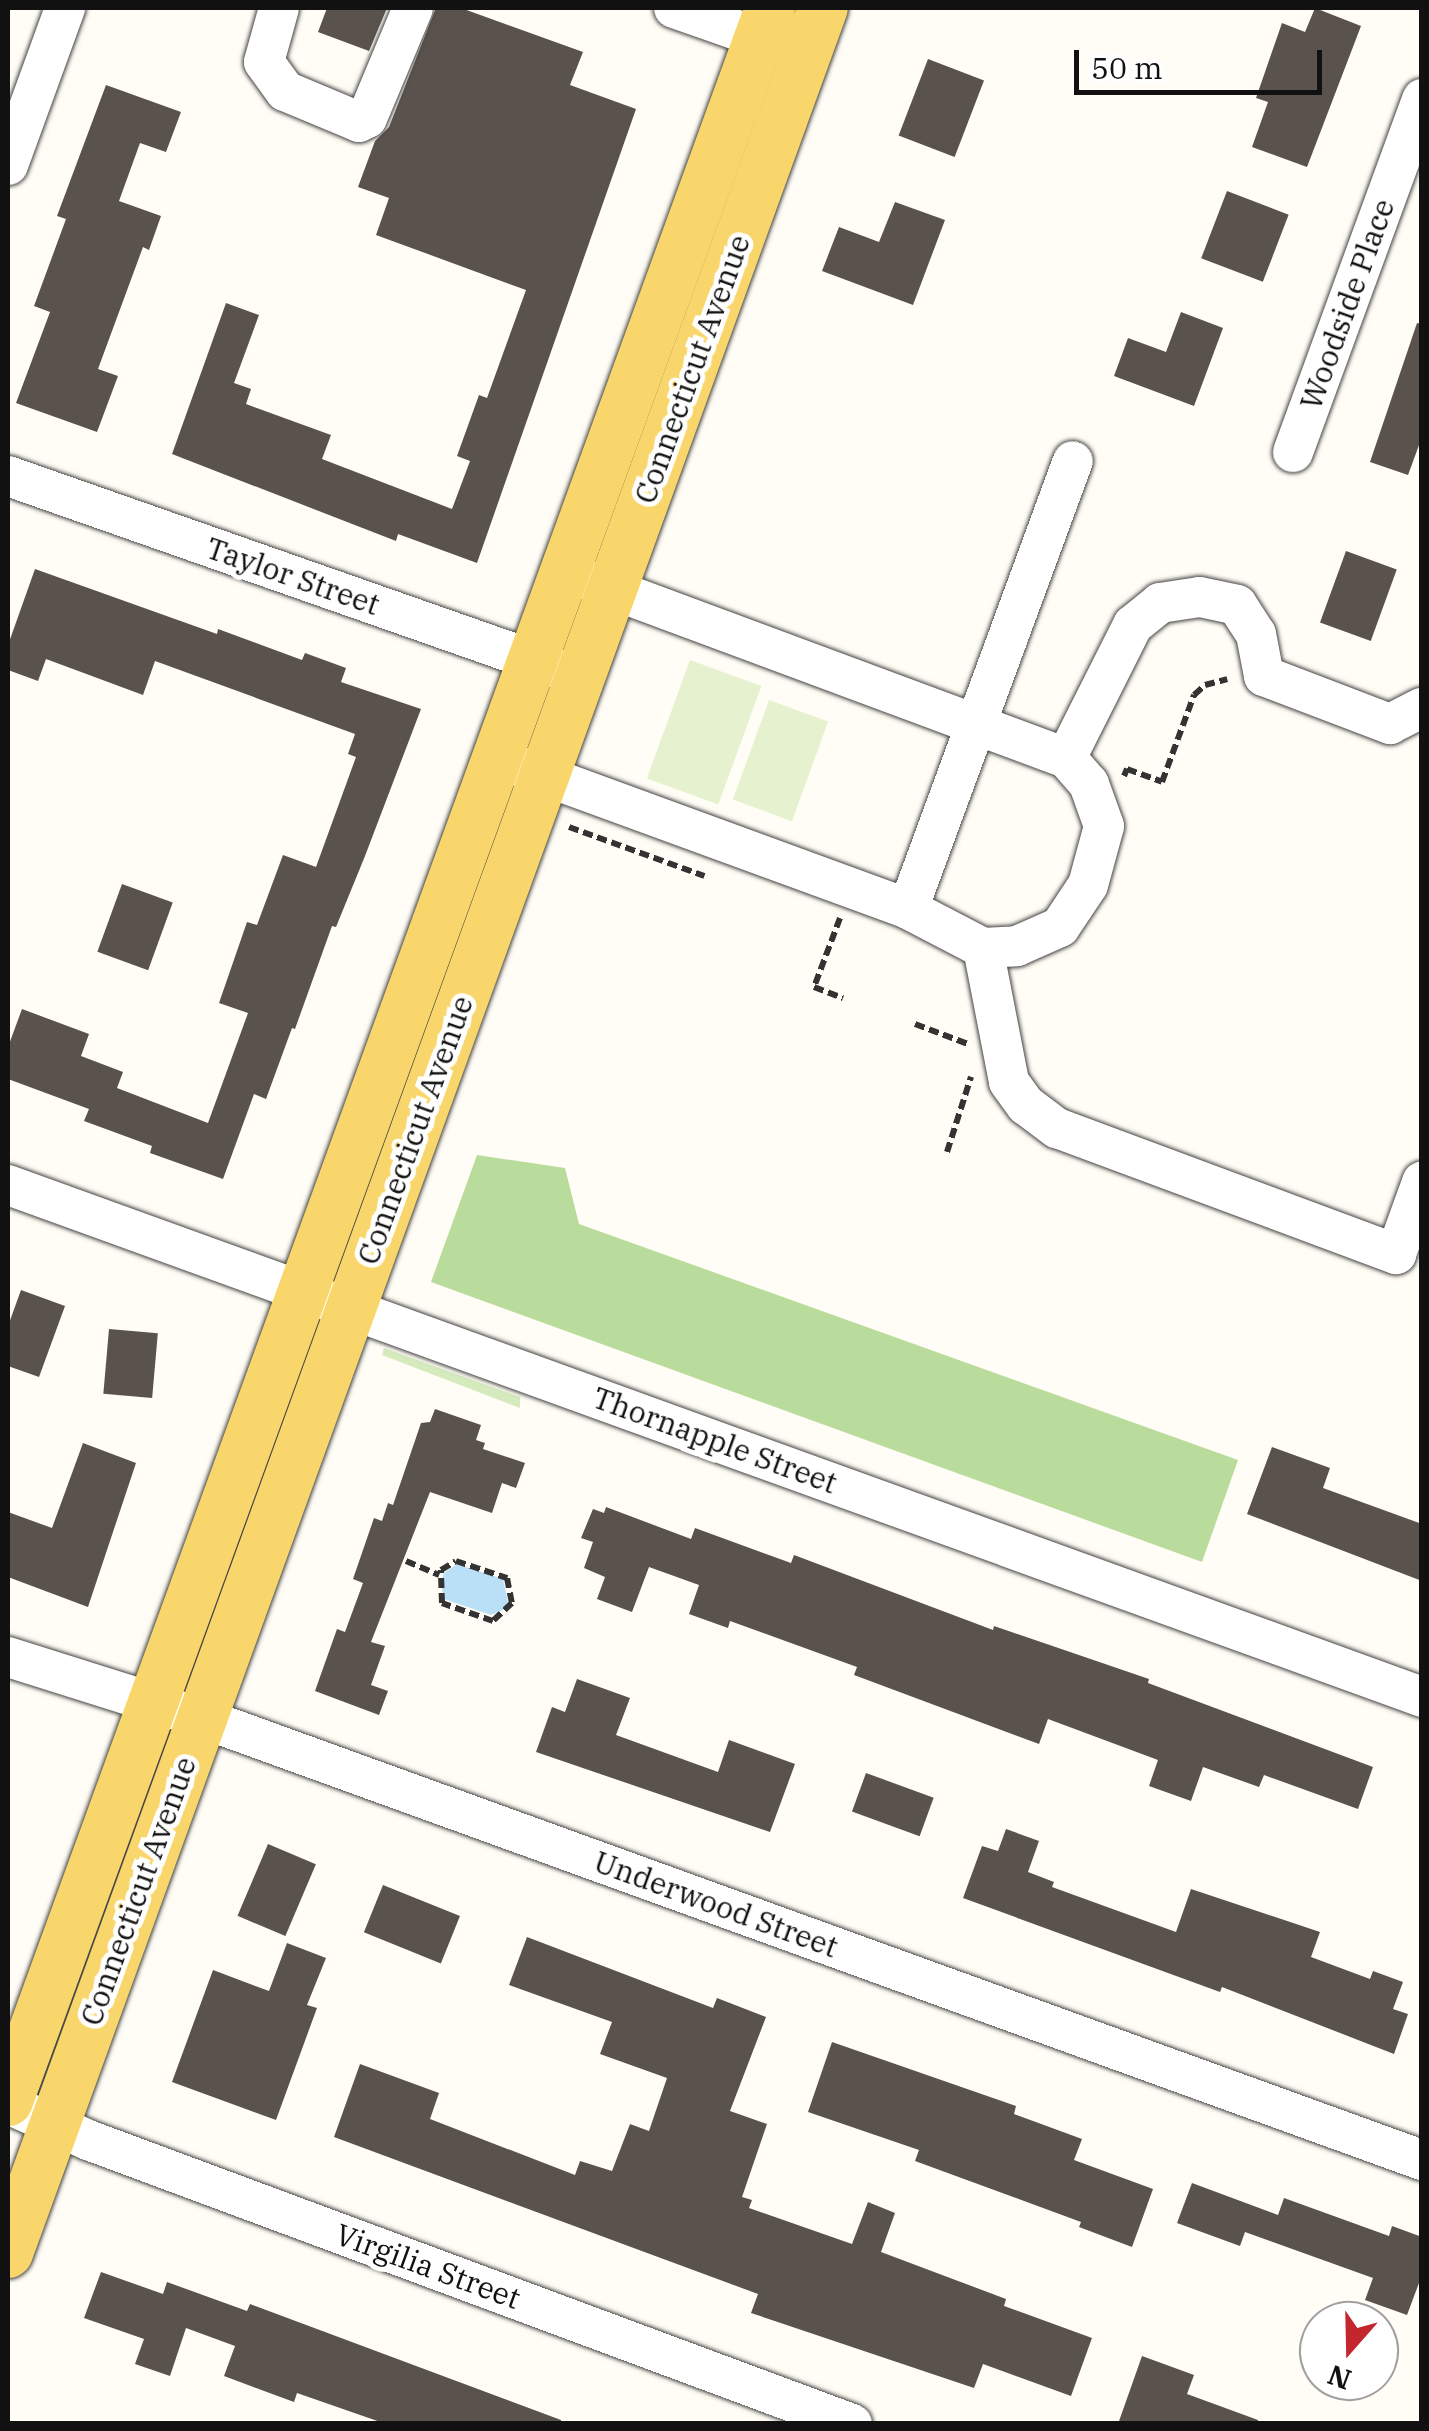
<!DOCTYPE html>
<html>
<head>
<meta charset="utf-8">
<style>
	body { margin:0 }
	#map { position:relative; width:1429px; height:2431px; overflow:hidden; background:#fffdf5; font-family:"IBM Plex Serif",serif }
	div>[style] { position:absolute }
	.green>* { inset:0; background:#d5ebbd }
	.forest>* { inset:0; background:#b9dc9c }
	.pitch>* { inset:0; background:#e6f2cf; transform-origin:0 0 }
	.water>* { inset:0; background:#b9e0f7 }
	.building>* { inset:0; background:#5a524d; transform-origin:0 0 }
	.path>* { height:6px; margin-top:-3px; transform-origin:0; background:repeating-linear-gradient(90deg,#333 0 10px,transparent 0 15px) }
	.roads { filter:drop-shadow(0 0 2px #444) drop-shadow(0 0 2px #444) }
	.minor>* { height:40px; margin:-20px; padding:0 20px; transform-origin:20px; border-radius:20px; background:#fff }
	.major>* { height:50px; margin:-25px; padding:0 25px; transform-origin:25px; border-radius:25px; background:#f9d66b }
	span { translate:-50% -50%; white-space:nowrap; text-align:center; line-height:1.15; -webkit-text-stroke:10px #fff; paint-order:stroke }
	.street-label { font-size:30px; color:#111 }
	.frame { position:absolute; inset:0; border:10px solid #111; pointer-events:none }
	.north { position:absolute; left:1299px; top:2301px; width:100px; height:100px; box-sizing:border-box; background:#fff; border:2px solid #a0a0a0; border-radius:50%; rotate:200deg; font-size:28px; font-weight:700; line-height:40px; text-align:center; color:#111 }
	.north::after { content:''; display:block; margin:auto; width:35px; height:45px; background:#c4262e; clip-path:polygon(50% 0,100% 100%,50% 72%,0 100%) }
	.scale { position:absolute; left:1074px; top:50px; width:248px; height:45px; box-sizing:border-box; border:5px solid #111; border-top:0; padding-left:12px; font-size:30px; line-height:35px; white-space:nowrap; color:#111; -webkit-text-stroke:8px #fff; paint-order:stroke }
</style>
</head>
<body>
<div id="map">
	<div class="green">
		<i style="clip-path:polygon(384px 1348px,520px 1397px,520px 1408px,382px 1355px)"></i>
	</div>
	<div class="forest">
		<i style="clip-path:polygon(477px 1155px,565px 1168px,579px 1224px,1238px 1460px,1202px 1562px,431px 1282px)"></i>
	</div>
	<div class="pitch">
		<i style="left:690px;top:660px;width:76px;height:126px;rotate:20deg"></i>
		<i style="left:769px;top:700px;width:63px;height:106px;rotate:20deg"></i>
	</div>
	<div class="water">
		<i style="clip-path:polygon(457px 1564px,503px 1579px,508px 1603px,503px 1610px,491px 1615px,444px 1599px,441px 1584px,444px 1573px)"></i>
	</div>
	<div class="building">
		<i style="clip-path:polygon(327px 8px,387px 8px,369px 51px,318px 32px)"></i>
		<i style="clip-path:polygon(436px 8px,461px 8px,583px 52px,570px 85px,636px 109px,477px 563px,398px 534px,396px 541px,172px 454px,226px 303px,259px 315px,234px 383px,251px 389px,246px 404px,331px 435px,322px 459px,452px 509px,470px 461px,457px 456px,479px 395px,487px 398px,526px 290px,376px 235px,389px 198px,358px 187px,375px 141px,389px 127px)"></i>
		<i style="clip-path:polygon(1315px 8px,1361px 26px,1307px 167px,1252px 147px,1268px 102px,1256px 98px,1282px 23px,1305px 32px)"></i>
		<i style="left:928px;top:59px;width:60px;height:82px;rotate:21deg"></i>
		<i style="clip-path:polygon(106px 85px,181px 112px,166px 152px,140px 143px,119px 201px,161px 216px,149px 250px,143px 247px,98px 369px,118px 376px,97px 432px,16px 403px,50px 312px,34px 306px,66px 219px,57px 216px)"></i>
		<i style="left:1227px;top:191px;width:66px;height:72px;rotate:21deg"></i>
		<i style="clip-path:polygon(895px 202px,945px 220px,913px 305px,822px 271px,839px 227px,879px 242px)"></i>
		<i style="clip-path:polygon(1181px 312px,1223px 328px,1194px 406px,1114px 376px,1128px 338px,1166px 352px)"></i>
		<i style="clip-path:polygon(1417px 323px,1422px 324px,1422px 437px,1408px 475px,1370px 462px)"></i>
		<i style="left:1346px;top:551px;width:54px;height:76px;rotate:20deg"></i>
		<i style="clip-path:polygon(35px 569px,217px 634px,218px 629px,302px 660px,305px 653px,346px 668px,341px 682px,421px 709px,365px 856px,336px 927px,332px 926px,295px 1029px,292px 1028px,266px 1099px,254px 1094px,223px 1179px,150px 1153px,152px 1146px,84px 1121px,89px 1109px,8px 1079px,8px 1047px,22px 1009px,89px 1034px,81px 1056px,123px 1072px,117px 1088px,208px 1123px,248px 1013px,219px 1003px,247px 922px,257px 925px,283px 855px,316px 867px,356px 757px,348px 754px,355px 734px,155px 661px,143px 695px,46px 659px,38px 681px,8px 670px,8px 645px)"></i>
		<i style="left:122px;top:884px;width:54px;height:72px;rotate:20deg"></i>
		<i style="clip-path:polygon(21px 1290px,65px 1306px,39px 1377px,8px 1366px,8px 1326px)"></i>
		<i style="left:109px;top:1329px;width:49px;height:65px;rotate:5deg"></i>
		<i style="clip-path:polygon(435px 1409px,481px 1425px,476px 1440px,485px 1443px,483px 1449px,525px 1463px,516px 1488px,502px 1483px,492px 1513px,430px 1492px,371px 1642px,385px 1646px,371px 1685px,388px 1691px,379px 1715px,315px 1691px,337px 1629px,345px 1632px,363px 1583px,353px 1579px,374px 1518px,382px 1521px,388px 1503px,393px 1505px,421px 1423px,430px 1422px)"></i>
		<i style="clip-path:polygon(83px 1443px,136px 1463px,88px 1607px,8px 1577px,8px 1512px,52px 1528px)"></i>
		<i style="clip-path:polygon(1272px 1447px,1330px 1468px,1323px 1488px,1422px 1524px,1422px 1581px,1247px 1514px)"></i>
		<i style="clip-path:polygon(606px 1507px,691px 1539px,695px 1528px,791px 1563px,794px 1555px,993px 1630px,994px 1626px,1149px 1679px,1148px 1683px,1373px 1767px,1358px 1809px,1264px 1775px,1259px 1787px,1203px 1767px,1191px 1801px,1149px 1786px,1158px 1760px,1048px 1719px,1039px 1744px,854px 1675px,857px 1667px,730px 1621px,728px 1628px,689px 1614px,699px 1585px,649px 1567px,632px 1612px,597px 1599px,605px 1577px,584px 1568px,593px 1542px,581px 1538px,593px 1509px,604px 1513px)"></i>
		<i style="clip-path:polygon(577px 1679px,630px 1698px,616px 1735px,718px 1772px,729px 1740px,795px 1764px,770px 1832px,536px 1752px,552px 1707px,565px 1712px)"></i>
		<i style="left:866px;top:1773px;width:72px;height:41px;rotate:20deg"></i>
		<i style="clip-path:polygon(1006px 1829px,1039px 1841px,1028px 1872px,1054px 1882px,1052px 1887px,1176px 1932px,1191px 1889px,1320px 1932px,1311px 1957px,1370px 1979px,1373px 1971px,1403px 1982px,1393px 2009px,1408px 2014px,1394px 2054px,1222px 1987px,1220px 1992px,963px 1898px,982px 1846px,998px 1851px)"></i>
		<i style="left:268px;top:1844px;width:52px;height:78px;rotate:23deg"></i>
		<i style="left:383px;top:1885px;width:83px;height:51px;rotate:22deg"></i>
		<i style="clip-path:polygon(527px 1937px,713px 2008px,717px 1998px,766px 2017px,730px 2111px,767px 2124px,742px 2197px,752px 2200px,749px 2208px,852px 2244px,868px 2202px,895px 2213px,881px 2252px,1006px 2299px,1004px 2306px,1092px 2338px,1071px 2396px,983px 2364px,974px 2388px,751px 2313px,758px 2294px,334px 2137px,360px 2064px,439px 2093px,430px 2119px,575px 2175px,580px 2161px,612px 2171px,630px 2124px,649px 2131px,667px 2078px,600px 2054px,612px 2022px,509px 1985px)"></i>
		<i style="clip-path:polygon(287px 1943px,326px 1958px,307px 2005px,317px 2008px,276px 2120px,172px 2082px,213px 1970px,269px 1991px)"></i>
		<i style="clip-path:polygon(832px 2042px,1016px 2106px,1014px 2114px,1082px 2139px,1074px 2160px,1153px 2189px,1132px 2247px,1079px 2227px,1081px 2222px,915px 2161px,919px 2150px,808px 2112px)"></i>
		<i style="clip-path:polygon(1192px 2183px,1278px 2215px,1284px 2198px,1389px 2236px,1392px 2226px,1422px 2237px,1422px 2275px,1407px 2315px,1365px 2300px,1373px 2278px,1245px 2232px,1240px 2246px,1177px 2223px)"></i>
		<i style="clip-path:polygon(101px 2272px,163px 2294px,167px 2282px,247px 2311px,250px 2304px,561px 2420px,561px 2424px,386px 2424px,297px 2393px,294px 2402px,224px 2376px,235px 2346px,186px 2328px,170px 2376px,135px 2364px,144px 2339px,84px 2318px)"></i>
		<i style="clip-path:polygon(1142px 2356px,1194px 2375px,1187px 2394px,1258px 2420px,1258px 2424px,1118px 2424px)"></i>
	</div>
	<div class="path">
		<i style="left:1124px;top:776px;width:8px;rotate:-67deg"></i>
		<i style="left:1127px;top:769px;width:37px;rotate:20deg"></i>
		<i style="left:1162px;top:782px;width:93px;rotate:-69.8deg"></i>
		<i style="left:1194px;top:695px;width:15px;rotate:-42deg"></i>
		<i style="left:1205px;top:685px;width:23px;rotate:-15deg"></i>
		<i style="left:569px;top:827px;width:144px;rotate:19.9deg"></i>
		<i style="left:840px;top:918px;width:74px;rotate:110.6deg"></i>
		<i style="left:814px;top:987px;width:31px;rotate:21deg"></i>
		<i style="left:915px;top:1024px;width:57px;rotate:20.7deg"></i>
		<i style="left:947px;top:1152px;width:79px;rotate:-72.3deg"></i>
		<i style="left:406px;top:1561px;width:36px;rotate:23deg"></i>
		<i style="left:456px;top:1561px;width:54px;rotate:18.4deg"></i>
		<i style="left:507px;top:1578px;width:25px;rotate:79deg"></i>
		<i style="left:512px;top:1603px;width:26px;rotate:137deg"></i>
		<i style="left:493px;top:1621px;width:54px;rotate:-160.6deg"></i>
		<i style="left:442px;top:1603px;width:33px;rotate:-92deg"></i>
		<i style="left:441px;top:1570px;width:17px;rotate:-31deg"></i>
	</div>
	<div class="roads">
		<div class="minor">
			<i style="left:279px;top:8px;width:56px;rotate:105.5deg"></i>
			<i style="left:264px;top:62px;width:36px;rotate:54deg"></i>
			<i style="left:285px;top:91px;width:80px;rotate:22.7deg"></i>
			<i style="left:359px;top:122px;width:9px;rotate:-27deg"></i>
			<i style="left:367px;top:118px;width:119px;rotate:-67.3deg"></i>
			<i style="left:674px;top:8px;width:121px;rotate:19.3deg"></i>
			<i style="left:8px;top:165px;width:167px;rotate:-70deg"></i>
			<i style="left:1293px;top:452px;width:376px;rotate:-69.9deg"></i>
			<i style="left:8px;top:476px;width:586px;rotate:19.33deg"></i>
			<i style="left:496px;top:758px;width:439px;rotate:20.1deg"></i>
			<i style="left:908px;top:909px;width:85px;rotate:27.5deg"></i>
			<i style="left:983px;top:948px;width:34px;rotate:-3deg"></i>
			<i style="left:1017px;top:946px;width:47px;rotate:-23.8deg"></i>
			<i style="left:1060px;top:927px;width:50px;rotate:-56.3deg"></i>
			<i style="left:1088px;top:885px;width:61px;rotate:-74.8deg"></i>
			<i style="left:1104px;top:826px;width:45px;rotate:-109.7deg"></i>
			<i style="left:1089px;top:784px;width:35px;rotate:-131deg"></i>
			<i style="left:1066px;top:758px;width:511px;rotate:-159.61deg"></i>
			<i style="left:1066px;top:758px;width:149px;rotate:-63.3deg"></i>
			<i style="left:1133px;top:625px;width:35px;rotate:-39deg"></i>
			<i style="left:1160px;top:603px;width:40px;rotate:-8.5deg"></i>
			<i style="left:1200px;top:597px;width:38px;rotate:12deg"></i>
			<i style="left:1237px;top:605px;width:35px;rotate:57deg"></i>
			<i style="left:1256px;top:634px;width:43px;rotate:79.2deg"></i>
			<i style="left:1264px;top:676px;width:135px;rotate:20.9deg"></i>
			<i style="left:1390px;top:724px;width:36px;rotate:-27deg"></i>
			<i style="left:908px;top:909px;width:477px;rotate:-69.8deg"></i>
			<i style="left:983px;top:948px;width:136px;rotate:79deg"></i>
			<i style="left:1009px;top:1082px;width:29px;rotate:54deg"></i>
			<i style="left:1026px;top:1105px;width:39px;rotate:37deg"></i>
			<i style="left:1057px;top:1128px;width:362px;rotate:20.4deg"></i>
			<i style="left:1396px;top:1254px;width:77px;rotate:-70.1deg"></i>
			<i style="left:8px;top:1185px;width:1504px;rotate:19.9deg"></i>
			<i style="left:8px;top:1657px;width:203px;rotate:17.5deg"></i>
			<i style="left:202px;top:1718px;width:1298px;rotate:19.92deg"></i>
			<i style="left:8px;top:2104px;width:88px;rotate:24.2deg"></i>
			<i style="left:88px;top:2140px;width:815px;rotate:20.39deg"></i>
		</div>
		<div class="major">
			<i style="left:8px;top:2101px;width:2227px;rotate:-69.99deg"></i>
			<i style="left:8px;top:2253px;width:2388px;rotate:-70.05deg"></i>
		</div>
	</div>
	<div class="street-label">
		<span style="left:1347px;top:304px;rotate:-70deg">Woodside Place</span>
		<span style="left:692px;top:369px;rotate:-70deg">Connecticut Avenue</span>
		<span style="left:293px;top:576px;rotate:19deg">Taylor Street</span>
		<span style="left:415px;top:1130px;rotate:-70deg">Connecticut Avenue</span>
		<span style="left:715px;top:1440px;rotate:20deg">Thornapple Street</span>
		<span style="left:138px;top:1891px;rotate:-70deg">Connecticut Avenue</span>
		<span style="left:716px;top:1904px;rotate:20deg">Underwood Street</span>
		<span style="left:428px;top:2266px;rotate:20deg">Virgilia Street</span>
	</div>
	<div class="frame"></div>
	<div class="north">N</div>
	<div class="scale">50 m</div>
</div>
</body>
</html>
